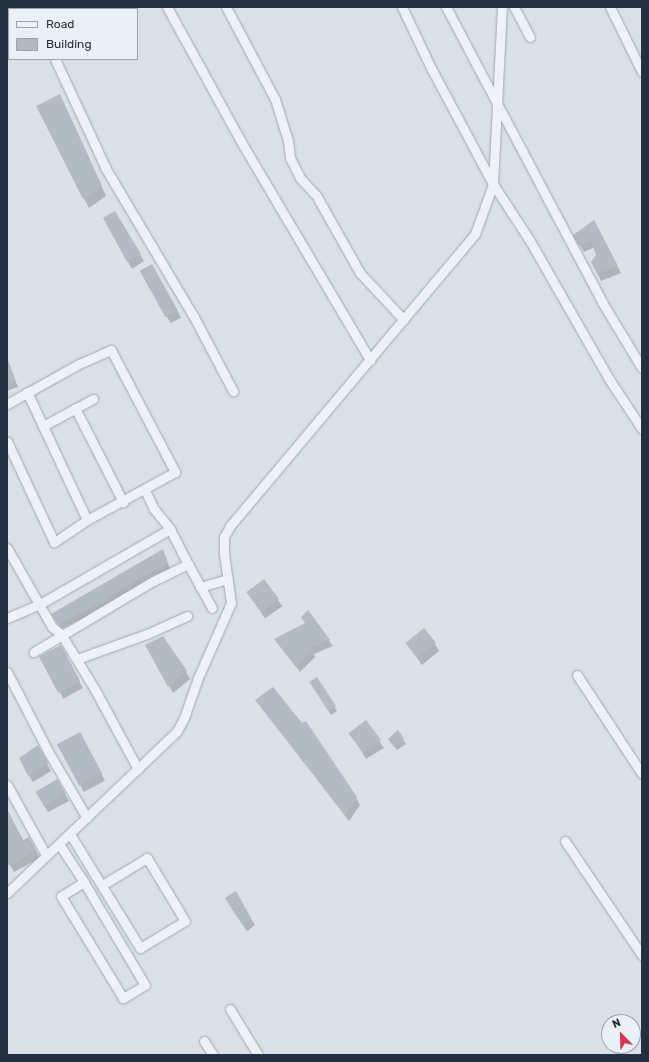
<!DOCTYPE html>
<html>
<head>
<meta charset="utf-8">
<style>
	body { margin:0 }
	#map { position:relative; width:649px; height:1062px; overflow:hidden; background:#dbe1e7; font-family:Rubik,sans-serif }
	div>[style] { position:absolute }
	.shadow>* { inset:0; background:#0003; transform-origin:0 0 }
	.building>* { inset:0; background:#b2bac4; transform-origin:0 0 }
	.roads { filter:drop-shadow(0 0 1px #a0a8b1) drop-shadow(0 0 1px #a0a8b1) }
	.minor>* { height:9px; margin:-4.5px; padding:0 4.5px; transform-origin:4.5px; border-radius:4.5px; background:#eef1f5 }
	span { translate:-50% -50%; white-space:nowrap; text-align:center; line-height:1.15; -webkit-text-stroke:3.5px #eaf0f5; paint-order:stroke }
	.frame { position:absolute; inset:0; border:8px solid #24303e; pointer-events:none }
	.legend { position:absolute; left:8px; top:8px; width:130px; height:52px; box-sizing:border-box; background:#eaf0f5; border:1px solid #9ba3ac; margin:0; padding:5px 7px; list-style:none; font-size:12px; color:#24303e }
	.legend li { display:flex; align-items:center; gap:8px; height:20px }
	.legend b { width:20px; border:1px solid #9ba3ac }
	.north { position:absolute; left:601px; top:1014px; width:40px; height:40px; box-sizing:border-box; background:#eaf0f5; border:1px solid #9ba3ac; border-radius:50%; rotate:337deg; font-size:11px; font-weight:700; line-height:16px; text-align:center; color:#24303e }
	.north::after { content:''; display:block; margin:auto; width:14px; height:18px; background:#d93359; clip-path:polygon(50% 0,100% 100%,50% 72%,0 100%) }
</style>
</head>
<body>
<div id="map">
	<div class="shadow">
		<i style="clip-path:polygon(60px 95px,106px 196px,89px 208px,38px 107px)"></i>
		<i style="clip-path:polygon(115px 212px,144px 261px,132px 269px,105px 219px)"></i>
		<i style="clip-path:polygon(598px 229px,621px 273px,601px 281px,592px 262px,598px 255px,595px 247px,584px 252px,575px 235px)"></i>
		<i style="left:152px;top:265px;width:60px;height:12px;rotate:61deg"></i>
		<i style="clip-path:polygon(7px 372px,13px 375px,18px 387px,7px 391px)"></i>
		<i style="clip-path:polygon(163px 551px,170px 569px,111px 605px,61px 629px,53px 614px)"></i>
		<i style="left:264px;top:580px;width:32px;height:21px;rotate:55deg"></i>
		<i style="clip-path:polygon(308px 612px,333px 646px,314px 654px,315px 657px,300px 672px,275px 640px,306px 624px)"></i>
		<i style="clip-path:polygon(406px 643px,435px 644px,439px 651px,422px 665px)"></i>
		<i style="clip-path:polygon(147px 645px,186px 672px,190px 679px,173px 693px)"></i>
		<i style="left:60px;top:647px;width:47px;height:22px;rotate:61deg"></i>
		<i style="clip-path:polygon(316px 679px,337px 711px,331px 715px,313px 687px)"></i>
		<i style="clip-path:polygon(256px 700px,356px 798px,360px 805px,349px 821px)"></i>
		<i style="clip-path:polygon(366px 722px,384px 748px,366px 759px,354px 739px)"></i>
		<i style="clip-path:polygon(398px 732px,406px 744px,397px 750px,392px 743px)"></i>
		<i style="left:80px;top:734px;width:53px;height:24px;rotate:62deg"></i>
		<i style="clip-path:polygon(38px 747px,51px 771px,33px 782px,29px 776px)"></i>
		<i style="clip-path:polygon(57px 780px,69px 801px,48px 812px,44px 805px)"></i>
		<i style="clip-path:polygon(7px 821px,23px 842px,29px 838px,40px 858px,14px 872px,7px 859px)"></i>
		<i style="clip-path:polygon(235px 892px,255px 925px,247px 931px,230px 906px)"></i>
	</div>
	<div class="building">
		<i style="clip-path:polygon(60px 94px,102px 186px,83px 199px,36px 106px)"></i>
		<i style="clip-path:polygon(115px 211px,141px 254px,127px 262px,103px 218px)"></i>
		<i style="clip-path:polygon(594px 220px,618px 266px,597px 274px,591px 262px,596px 255px,591px 240px,579px 246px,573px 235px)"></i>
		<i style="left:152px;top:264px;width:53px;height:14px;rotate:61deg"></i>
		<i style="clip-path:polygon(8px 360px,16px 382px,7px 386px,7px 361px)"></i>
		<i style="clip-path:polygon(163px 549px,168px 563px,107px 597px,108px 599px,58px 624px,57px 623px,51px 614px)"></i>
		<i style="left:264px;top:579px;width:25px;height:22px;rotate:53deg"></i>
		<i style="clip-path:polygon(308px 610px,330px 640px,310px 648px,313px 651px,296px 666px,274px 639px,305px 623px,301px 617px)"></i>
		<i style="left:424px;top:628px;width:19px;height:24px;rotate:51deg"></i>
		<i style="clip-path:polygon(163px 636px,187px 671px,168px 687px,145px 645px)"></i>
		<i style="left:61px;top:645px;width:41px;height:25px;rotate:62deg"></i>
		<i style="left:317px;top:677px;width:35px;height:9px;rotate:57deg"></i>
		<i style="clip-path:polygon(273px 687px,302px 723px,306px 721px,357px 797px,345px 815px,255px 700px)"></i>
		<i style="left:366px;top:720px;width:25px;height:22px;rotate:53deg"></i>
		<i style="clip-path:polygon(398px 730px,404px 739px,394px 747px,388px 739px)"></i>
		<i style="left:80px;top:732px;width:47px;height:26px;rotate:62deg"></i>
		<i style="clip-path:polygon(38px 745px,48px 763px,28px 776px,19px 758px)"></i>
		<i style="left:57px;top:779px;width:17px;height:25px;rotate:59deg"></i>
		<i style="clip-path:polygon(7px 809px,23px 840px,29px 837px,36px 850px,9px 866px,7px 861px)"></i>
		<i style="clip-path:polygon(236px 891px,251px 918px,242px 924px,225px 898px)"></i>
	</div>
	<div class="roads">
		<div class="minor">
			<i style="left:30px;top:7px;width:2px;rotate:63deg"></i>
			<i style="left:167px;top:7px;width:152px;rotate:61.2deg"></i>
			<i style="left:240px;top:140px;width:256px;rotate:59.4deg"></i>
			<i style="left:226px;top:7px;width:104px;rotate:62deg"></i>
			<i style="left:275px;top:99px;width:44px;rotate:72.8deg"></i>
			<i style="left:288px;top:141px;width:17px;rotate:83deg"></i>
			<i style="left:290px;top:158px;width:22px;rotate:63deg"></i>
			<i style="left:300px;top:178px;width:23px;rotate:47deg"></i>
			<i style="left:316px;top:195px;width:90px;rotate:60.6deg"></i>
			<i style="left:360px;top:273px;width:64px;rotate:46.9deg"></i>
			<i style="left:402px;top:7px;width:68px;rotate:64.6deg"></i>
			<i style="left:431px;top:68px;width:132px;rotate:61.9deg"></i>
			<i style="left:493px;top:184px;width:68px;rotate:57deg"></i>
			<i style="left:530px;top:241px;width:159px;rotate:60.2deg"></i>
			<i style="left:609px;top:379px;width:60px;rotate:56.6deg"></i>
			<i style="left:446px;top:7px;width:334px;rotate:62.1deg"></i>
			<i style="left:602px;top:302px;width:77px;rotate:58.8deg"></i>
			<i style="left:514px;top:7px;width:34px;rotate:62deg"></i>
			<i style="left:610px;top:7px;width:72px;rotate:63.8deg"></i>
			<i style="left:55px;top:59px;width:121px;rotate:65.1deg"></i>
			<i style="left:106px;top:169px;width:172px;rotate:59.3deg"></i>
			<i style="left:194px;top:317px;width:84px;rotate:62.2deg"></i>
			<i style="left:27px;top:392px;width:141px;rotate:64.9deg"></i>
			<i style="left:7px;top:404px;width:82px;rotate:-29.1deg"></i>
			<i style="left:79px;top:364px;width:35px;rotate:-24deg"></i>
			<i style="left:111px;top:350px;width:138px;rotate:62.3deg"></i>
			<i style="left:175px;top:472px;width:100px;rotate:151.4deg"></i>
			<i style="left:87px;top:520px;width:40px;rotate:146deg"></i>
			<i style="left:54px;top:542px;width:111px;rotate:-115deg"></i>
			<i style="left:75px;top:408px;width:106px;rotate:62.9deg"></i>
			<i style="left:43px;top:426px;width:57px;rotate:-28.4deg"></i>
			<i style="left:145px;top:490px;width:21px;rotate:65deg"></i>
			<i style="left:154px;top:509px;width:26px;rotate:51deg"></i>
			<i style="left:7px;top:548px;width:91px;rotate:60.3deg"></i>
			<i style="left:52px;top:627px;width:11px;rotate:38deg"></i>
			<i style="left:61px;top:634px;width:63px;rotate:58.6deg"></i>
			<i style="left:94px;top:688px;width:92px;rotate:61.5deg"></i>
			<i style="left:188px;top:564px;width:50px;rotate:61.4deg"></i>
			<i style="left:200px;top:587px;width:29px;rotate:-16deg"></i>
			<i style="left:7px;top:618px;width:36px;rotate:-23deg"></i>
			<i style="left:40px;top:604px;width:150px;rotate:-30deg"></i>
			<i style="left:170px;top:529px;width:39px;rotate:63deg"></i>
			<i style="left:188px;top:564px;width:39px;rotate:154deg"></i>
			<i style="left:153px;top:581px;width:139px;rotate:149.2deg"></i>
			<i style="left:77px;top:659px;width:74px;rotate:-19.7deg"></i>
			<i style="left:147px;top:634px;width:44px;rotate:-24.2deg"></i>
			<i style="left:7px;top:672px;width:91px;rotate:62.6deg"></i>
			<i style="left:49px;top:753px;width:75px;rotate:59.7deg"></i>
			<i style="left:577px;top:675px;width:118px;rotate:56.7deg"></i>
			<i style="left:7px;top:785px;width:80px;rotate:60.9deg"></i>
			<i style="left:70px;top:834px;width:134px;rotate:58.4deg"></i>
			<i style="left:140px;top:948px;width:52px;rotate:-31deg"></i>
			<i style="left:185px;top:921px;width:74px;rotate:-121.1deg"></i>
			<i style="left:147px;top:858px;width:52px;rotate:149deg"></i>
			<i style="left:565px;top:841px;width:138px;rotate:56deg"></i>
			<i style="left:59px;top:844px;width:42px;rotate:56.7deg"></i>
			<i style="left:82px;top:879px;width:123px;rotate:59.3deg"></i>
			<i style="left:145px;top:985px;width:26px;rotate:149deg"></i>
			<i style="left:123px;top:998px;width:119px;rotate:-121.3deg"></i>
			<i style="left:61px;top:896px;width:27px;rotate:-31deg"></i>
			<i style="left:7px;top:893px;width:235px;rotate:-43.6deg"></i>
			<i style="left:177px;top:731px;width:15px;rotate:-62deg"></i>
			<i style="left:184px;top:718px;width:42px;rotate:-70.7deg"></i>
			<i style="left:198px;top:678px;width:82px;rotate:-66.3deg"></i>
			<i style="left:231px;top:603px;width:49px;rotate:-98.1deg"></i>
			<i style="left:224px;top:554px;width:17px;rotate:-90deg"></i>
			<i style="left:224px;top:537px;width:13px;rotate:-61deg"></i>
			<i style="left:230px;top:526px;width:381px;rotate:-50deg"></i>
			<i style="left:475px;top:234px;width:53px;rotate:-70.2deg"></i>
			<i style="left:493px;top:184px;width:177px;rotate:-87.1deg"></i>
			<i style="left:230px;top:1009px;width:54px;rotate:58.7deg"></i>
			<i style="left:204px;top:1041px;width:17px;rotate:57deg"></i>
		</div>
	</div>
	<div class="frame"></div>
	<ul class="legend">
	<li><b style="height:5px;background:#eef1f5"></b>Road</li>
	<li><b style="height:11px;background:#b2bac4"></b>Building</li>
	</ul>
	<div class="north">N</div>
</div>
</body>
</html>
